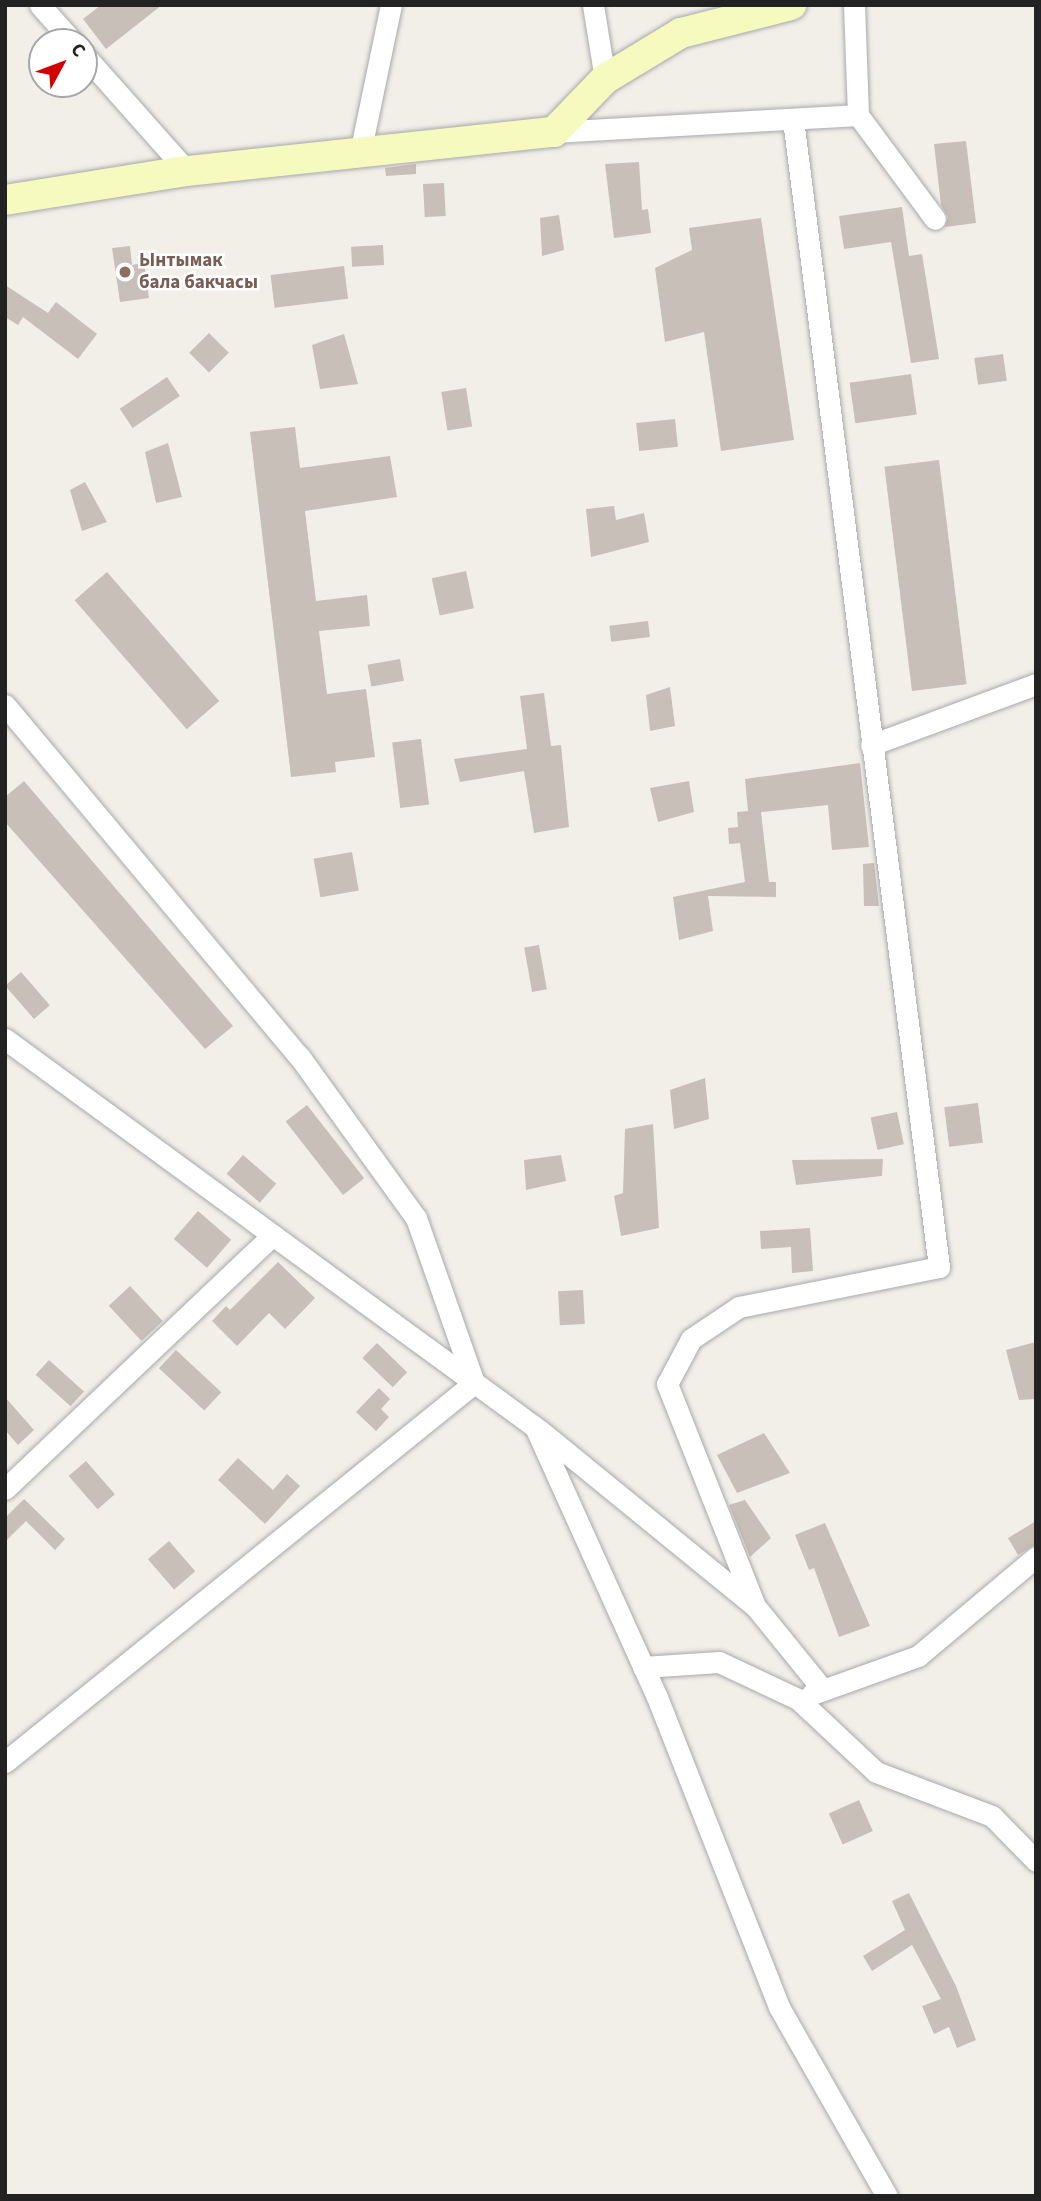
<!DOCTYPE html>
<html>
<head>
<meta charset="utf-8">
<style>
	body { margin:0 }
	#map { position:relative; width:1041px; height:2201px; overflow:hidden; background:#f2efe9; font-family:"Source Sans 3",sans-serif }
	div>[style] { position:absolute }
	.building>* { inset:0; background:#c7bfb8; transform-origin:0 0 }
	.roads { filter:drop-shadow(0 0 2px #a9a9a9) drop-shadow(0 0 2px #a9a9a9) }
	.street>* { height:21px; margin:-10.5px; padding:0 10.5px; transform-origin:10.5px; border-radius:10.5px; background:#fff }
	.secondary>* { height:30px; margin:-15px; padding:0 15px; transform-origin:15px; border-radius:15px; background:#f7fabf }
	.dots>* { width:19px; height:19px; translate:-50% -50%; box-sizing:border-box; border:4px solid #fff; border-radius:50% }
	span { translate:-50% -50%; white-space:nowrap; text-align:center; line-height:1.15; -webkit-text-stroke:5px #fff; paint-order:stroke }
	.education-label { font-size:19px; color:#785e54; font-weight:700 }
	.left { translate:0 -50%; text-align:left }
	.frame { position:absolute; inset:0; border:7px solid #222; pointer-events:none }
	.north { position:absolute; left:28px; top:28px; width:70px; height:70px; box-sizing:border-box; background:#fff; border:2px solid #a7a7a7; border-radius:50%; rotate:49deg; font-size:19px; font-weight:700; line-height:28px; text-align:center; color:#222 }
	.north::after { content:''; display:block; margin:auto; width:24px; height:32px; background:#d40000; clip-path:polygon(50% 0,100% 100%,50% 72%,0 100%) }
</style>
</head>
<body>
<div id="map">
	<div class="building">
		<i style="clip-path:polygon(101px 5px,162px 5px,106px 49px,83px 19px)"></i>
		<i style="clip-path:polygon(966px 141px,976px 223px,945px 227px,948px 217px,941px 205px,934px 144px)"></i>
		<i style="clip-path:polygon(639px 162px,642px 210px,648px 209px,651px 233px,614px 238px,605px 164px)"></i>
		<i style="clip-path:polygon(416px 164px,416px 174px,386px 176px,385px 168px)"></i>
		<i style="left:444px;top:183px;width:33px;height:21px;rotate:87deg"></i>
		<i style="clip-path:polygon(902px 207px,909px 256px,922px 254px,939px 359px,911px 363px,891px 242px,844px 249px,839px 216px)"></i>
		<i style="clip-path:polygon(559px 215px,564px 250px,542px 256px,540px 218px)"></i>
		<i style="clip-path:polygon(761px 218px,794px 440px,721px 451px,704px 332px,665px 342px,655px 268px,692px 250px,689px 228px)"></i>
		<i style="left:383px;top:245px;width:20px;height:32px;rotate:87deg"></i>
		<i style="clip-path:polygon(130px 246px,132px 265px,144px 263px,149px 298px,120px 302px,112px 248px)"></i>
		<i style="left:344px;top:266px;width:33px;height:74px;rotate:83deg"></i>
		<i style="clip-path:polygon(5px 285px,48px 313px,56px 302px,97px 334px,78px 359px,23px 317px,18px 325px,5px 317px)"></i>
		<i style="left:209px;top:333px;width:28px;height:28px;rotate:45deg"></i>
		<i style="clip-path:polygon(344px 334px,358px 384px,320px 389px,312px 345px)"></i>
		<i style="left:1003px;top:354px;width:27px;height:29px;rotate:82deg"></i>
		<i style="left:911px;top:374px;width:41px;height:62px;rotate:82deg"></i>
		<i style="left:167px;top:377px;width:23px;height:57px;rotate:56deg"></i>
		<i style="left:466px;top:388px;width:39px;height:25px;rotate:81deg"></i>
		<i style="left:675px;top:419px;width:28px;height:39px;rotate:84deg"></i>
		<i style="clip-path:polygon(295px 427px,300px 468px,390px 456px,397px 497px,305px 511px,316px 601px,367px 595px,370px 626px,319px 631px,327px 694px,366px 689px,375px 757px,335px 762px,336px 772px,291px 777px,250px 432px)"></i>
		<i style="clip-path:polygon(168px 443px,182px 497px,156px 503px,145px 452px)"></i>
		<i style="left:939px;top:460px;width:226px;height:55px;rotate:83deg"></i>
		<i style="clip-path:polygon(85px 482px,107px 522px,82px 531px,70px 490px)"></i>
		<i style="clip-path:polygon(614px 506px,616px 520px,644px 513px,649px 542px,591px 557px,586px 509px)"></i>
		<i style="left:466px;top:571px;width:38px;height:35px;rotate:78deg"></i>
		<i style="left:107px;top:572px;width:171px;height:43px;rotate:49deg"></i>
		<i style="left:648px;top:621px;width:16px;height:39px;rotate:83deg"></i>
		<i style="left:400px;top:659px;width:22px;height:33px;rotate:80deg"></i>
		<i style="clip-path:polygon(670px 687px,675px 726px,650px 731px,646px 695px)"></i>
		<i style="clip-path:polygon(544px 693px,551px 746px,561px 745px,569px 827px,534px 833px,524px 771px,460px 782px,454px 759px,527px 749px,520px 696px)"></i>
		<i style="left:421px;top:739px;width:66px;height:29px;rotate:83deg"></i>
		<i style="clip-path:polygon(860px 763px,869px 847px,832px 850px,828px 805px,761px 812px,769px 882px,776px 882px,776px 897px,708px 896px,713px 931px,679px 940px,673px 897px,745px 882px,740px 843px,729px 844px,728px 828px,738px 827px,737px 812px,748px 811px,745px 779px)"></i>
		<i style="clip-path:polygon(24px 781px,233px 1026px,205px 1049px,5px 822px,5px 797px)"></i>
		<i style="clip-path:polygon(689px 781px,694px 812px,658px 822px,650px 788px)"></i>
		<i style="left:352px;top:852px;width:39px;height:39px;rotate:80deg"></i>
		<i style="clip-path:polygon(874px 863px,879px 906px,864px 906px,863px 864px)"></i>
		<i style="left:539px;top:945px;width:45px;height:15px;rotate:80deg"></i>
		<i style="left:21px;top:972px;width:44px;height:21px;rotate:49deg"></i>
		<i style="clip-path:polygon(705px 1078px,709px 1119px,674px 1129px,670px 1090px)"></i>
		<i style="left:978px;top:1103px;width:40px;height:34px;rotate:83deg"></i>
		<i style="left:307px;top:1105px;width:93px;height:27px;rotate:52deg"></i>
		<i style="left:897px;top:1112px;width:33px;height:27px;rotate:78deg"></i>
		<i style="clip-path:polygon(653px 1124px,659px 1228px,621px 1236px,614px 1196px,623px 1193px,625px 1129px)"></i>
		<i style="left:243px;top:1155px;width:44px;height:25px;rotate:41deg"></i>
		<i style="clip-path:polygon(561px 1155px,566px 1181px,526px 1190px,524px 1160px)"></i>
		<i style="clip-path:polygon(883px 1159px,882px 1176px,796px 1185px,792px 1160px)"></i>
		<i style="left:198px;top:1211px;width:44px;height:37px;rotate:41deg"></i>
		<i style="clip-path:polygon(810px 1228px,813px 1271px,792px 1273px,791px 1247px,761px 1249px,760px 1231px)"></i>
		<i style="clip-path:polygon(278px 1262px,315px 1298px,285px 1329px,269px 1313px,237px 1346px,212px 1321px,226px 1306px,230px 1310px)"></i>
		<i style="left:130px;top:1286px;width:48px;height:29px;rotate:47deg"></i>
		<i style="left:583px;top:1290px;width:34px;height:25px;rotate:87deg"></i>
		<i style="clip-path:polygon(1036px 1342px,1036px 1399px,1019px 1400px,1006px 1350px)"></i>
		<i style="left:377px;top:1343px;width:42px;height:21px;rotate:44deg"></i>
		<i style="left:176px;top:1350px;width:62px;height:25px;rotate:43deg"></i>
		<i style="left:49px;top:1360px;width:47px;height:20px;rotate:42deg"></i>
		<i style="clip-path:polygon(379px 1388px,390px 1399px,381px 1409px,389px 1417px,376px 1431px,356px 1412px)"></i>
		<i style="clip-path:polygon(5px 1397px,34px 1430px,18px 1445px,5px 1430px)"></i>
		<i style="clip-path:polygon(764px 1433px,790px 1473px,737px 1493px,717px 1455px)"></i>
		<i style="clip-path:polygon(238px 1458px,273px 1490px,287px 1474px,300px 1486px,265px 1524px,218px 1480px)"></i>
		<i style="left:86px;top:1461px;width:44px;height:23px;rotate:49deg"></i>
		<i style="clip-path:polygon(24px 1499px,65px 1539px,55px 1550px,26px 1521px,5px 1542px,5px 1518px)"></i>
		<i style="clip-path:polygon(745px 1500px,771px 1538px,750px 1557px,729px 1505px)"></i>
		<i style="clip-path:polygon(1036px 1521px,1036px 1544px,1018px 1555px,1008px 1538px)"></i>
		<i style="clip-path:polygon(825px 1523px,870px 1626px,839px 1637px,814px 1568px,809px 1570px,795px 1535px)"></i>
		<i style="left:169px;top:1541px;width:40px;height:28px;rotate:49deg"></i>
		<i style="left:859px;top:1800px;width:34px;height:33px;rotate:66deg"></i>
		<i style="clip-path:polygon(909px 1893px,956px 1986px,976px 2040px,957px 2048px,949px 2027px,934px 2034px,922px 2006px,941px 1999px,912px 1945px,872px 1971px,863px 1956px,905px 1930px,892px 1901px)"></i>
	</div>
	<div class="roads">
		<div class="street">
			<i style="left:40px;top:5px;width:50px;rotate:48.3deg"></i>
			<i style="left:593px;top:5px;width:75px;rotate:80.8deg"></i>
			<i style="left:854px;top:5px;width:110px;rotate:87.9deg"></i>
			<i style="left:858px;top:115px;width:129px;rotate:53.5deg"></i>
			<i style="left:84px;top:55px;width:155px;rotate:48.4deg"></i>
			<i style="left:554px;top:132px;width:304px;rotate:-3.2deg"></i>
			<i style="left:360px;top:153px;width:151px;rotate:-78.2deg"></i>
			<i style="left:5px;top:705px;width:458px;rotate:50.1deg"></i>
			<i style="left:299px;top:1056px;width:200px;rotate:54.2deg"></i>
			<i style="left:416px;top:1218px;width:175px;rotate:70.6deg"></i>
			<i style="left:474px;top:1383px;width:603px;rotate:141.06deg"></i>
			<i style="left:871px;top:745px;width:176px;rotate:-20.3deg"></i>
			<i style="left:5px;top:1039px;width:657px;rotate:36.21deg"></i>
			<i style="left:535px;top:1427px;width:296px;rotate:65.7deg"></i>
			<i style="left:657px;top:1697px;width:333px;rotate:68.5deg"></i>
			<i style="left:779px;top:2007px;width:218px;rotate:60.3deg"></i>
			<i style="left:539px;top:1430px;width:279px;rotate:39.2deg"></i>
			<i style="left:755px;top:1606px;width:108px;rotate:51deg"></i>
			<i style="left:5px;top:1489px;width:366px;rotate:-43.5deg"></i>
			<i style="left:755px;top:1606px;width:239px;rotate:-111.6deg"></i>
			<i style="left:667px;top:1384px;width:51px;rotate:-61.9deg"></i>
			<i style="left:691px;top:1339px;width:58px;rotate:-33.7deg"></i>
			<i style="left:739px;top:1307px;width:204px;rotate:-11.3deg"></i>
			<i style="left:939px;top:1267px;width:1157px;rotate:-97.25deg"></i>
			<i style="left:643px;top:1667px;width:76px;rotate:-3.8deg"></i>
			<i style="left:719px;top:1662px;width:87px;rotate:25.1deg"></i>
			<i style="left:798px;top:1699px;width:107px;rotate:43.1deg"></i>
			<i style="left:876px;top:1772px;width:124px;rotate:20.8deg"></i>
			<i style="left:992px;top:1816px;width:63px;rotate:45.6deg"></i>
			<i style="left:812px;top:1694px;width:113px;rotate:-19.7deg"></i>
			<i style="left:918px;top:1656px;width:154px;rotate:-40deg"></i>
		</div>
		<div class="secondary">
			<i style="left:5px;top:200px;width:184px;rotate:-9.1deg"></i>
			<i style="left:187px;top:171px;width:369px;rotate:-6.1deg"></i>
			<i style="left:554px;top:132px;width:74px;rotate:-46.1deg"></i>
			<i style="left:605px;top:79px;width:89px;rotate:-31.2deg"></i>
			<i style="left:681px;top:33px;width:114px;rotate:-14.3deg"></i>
		</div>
	</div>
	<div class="dots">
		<i style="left:125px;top:272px;background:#8d6e63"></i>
	</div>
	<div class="education-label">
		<span class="left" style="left:139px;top:272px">Ынтымак<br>бала бакчасы</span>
	</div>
	<div class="frame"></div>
	<div class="north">С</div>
</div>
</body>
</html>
